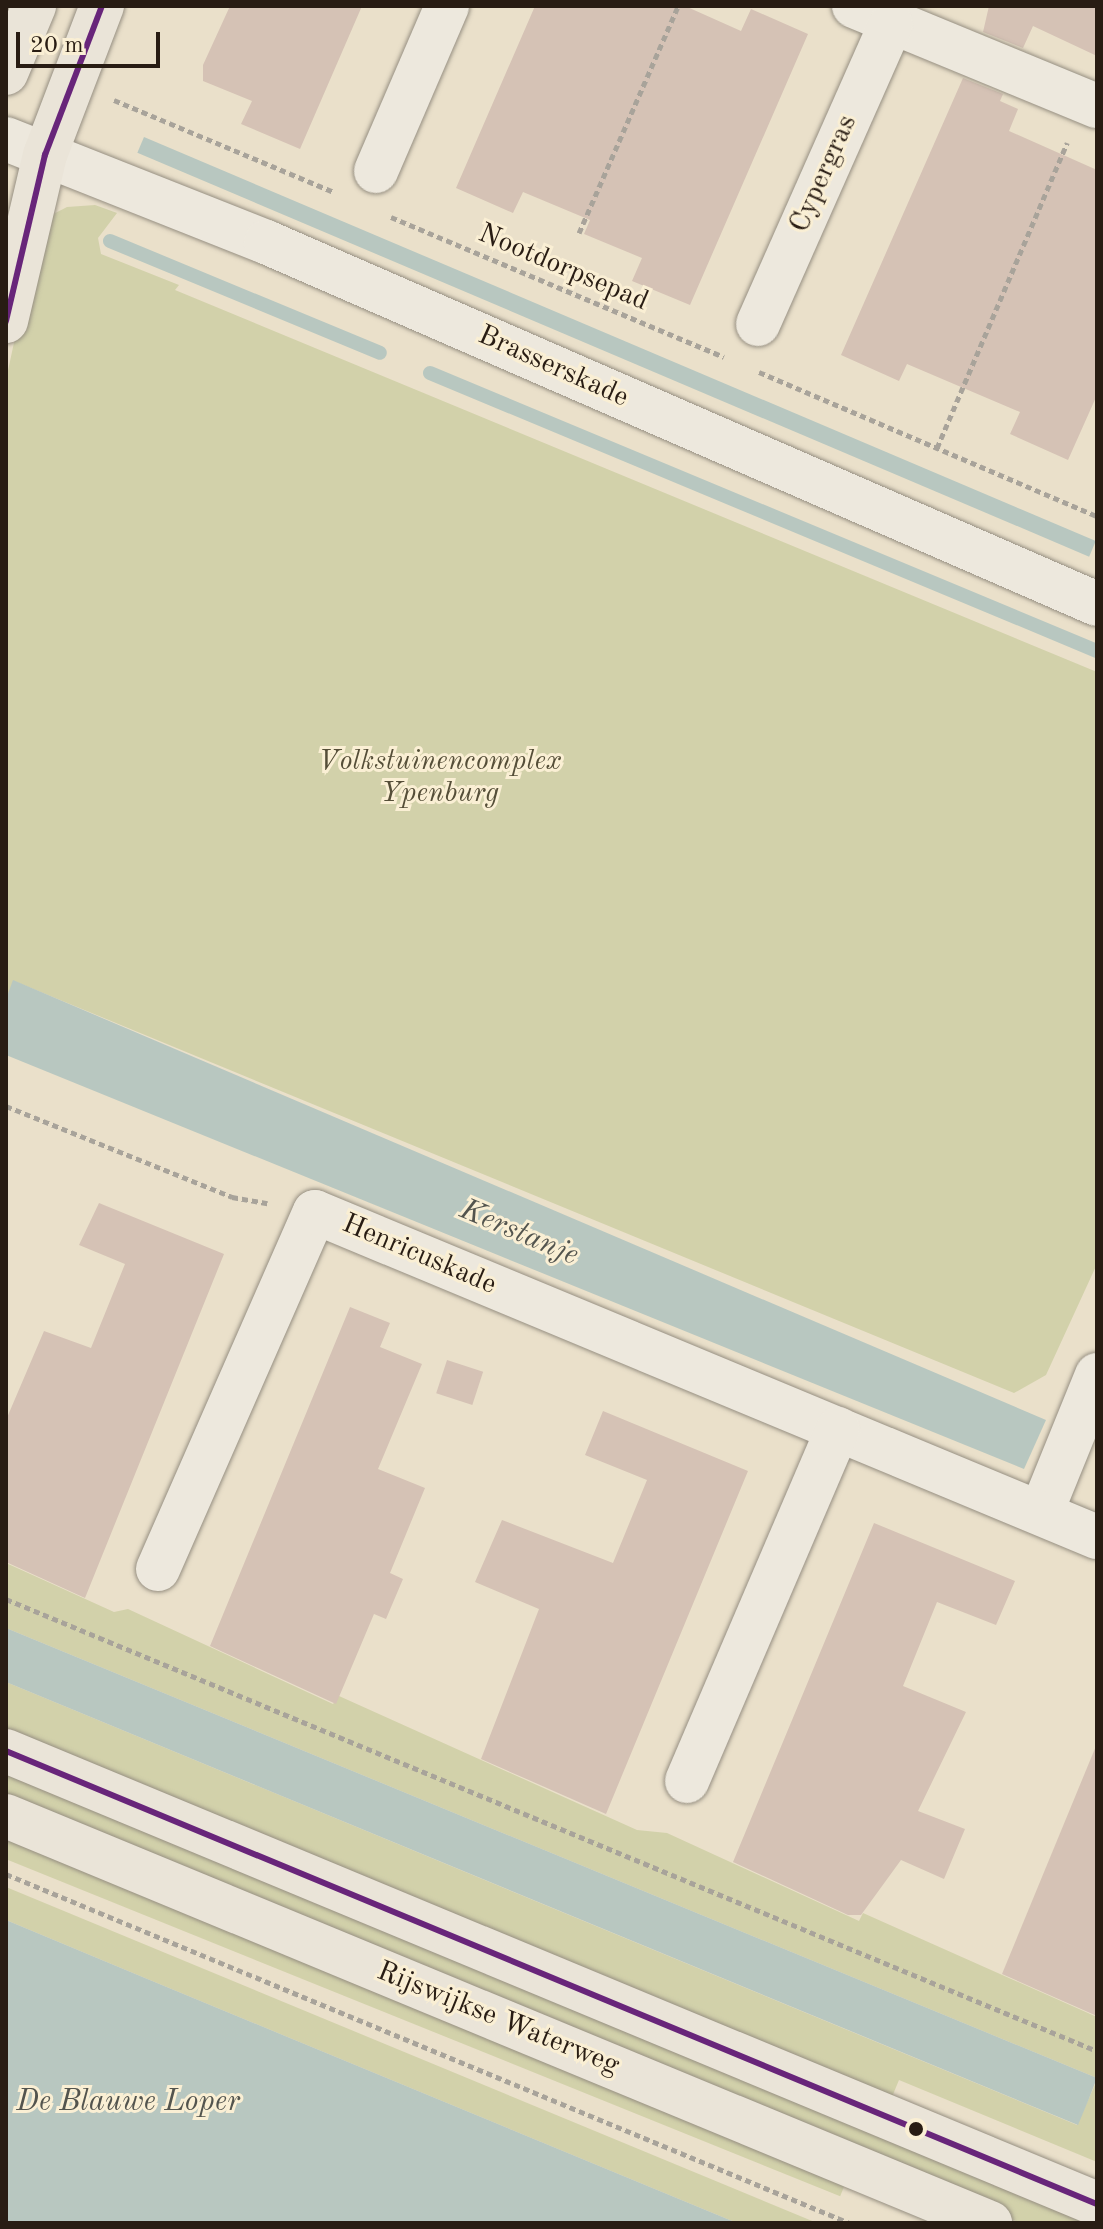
<!DOCTYPE html>
<html>
<head>
<meta charset="utf-8">
<style>
	body { margin:0 }
	#map { position:relative; width:1103px; height:2229px; overflow:hidden; background:#eae0ca; font-family:"Old Standard TT",serif }
	div>[style] { position:absolute }
	.green>* { inset:0; background:#d2d1aa; transform-origin:0 0 }
	.water>* { inset:0; background:#b8c7c0; transform-origin:0 0 }
	.stream>* { height:14px; margin:-7px; padding:0 7px; transform-origin:7px; border-radius:7px; background:#b8c7c0 }
	.building>* { inset:0; background:#d5c2b5; transform-origin:0 0 }
	.path>* { height:5px; margin-top:-2.5px; transform-origin:0; background:repeating-linear-gradient(90deg,#a8a39a 0 6px,transparent 0 10px) }
	.roads { filter:drop-shadow(0 0 2px #968f82) drop-shadow(0 0 2px #968f82) }
	.minor>* { height:44px; margin:-22px; padding:0 22px; transform-origin:22px; border-radius:22px; background:#ede8dd }
	.major>* { height:44px; margin:-22px; padding:0 22px; transform-origin:22px; border-radius:22px; background:#eae4d8 }
	.bus-1>* { height:6px; margin:-3px; padding:0 3px; transform-origin:3px; border-radius:3px; background:#68257a }
	.dots>* { width:22px; height:22px; translate:-50% -50%; box-sizing:border-box; border:4px solid #faefd4; border-radius:50% }
	span { translate:-50% -50%; white-space:nowrap; text-align:center; line-height:1.15; -webkit-text-stroke:6px #faefd4; paint-order:stroke }
	.street-label { font-size:28px; color:#281c13 }
	.park-label { font-size:28px; color:#554e38; font-style:italic }
	.water-label { font-size:30px; color:#53544e; font-style:italic }
	.frame { position:absolute; inset:0; border:8px solid #281c13; pointer-events:none }
	.scale { position:absolute; left:16px; top:32px; width:144px; height:36px; box-sizing:border-box; border:4px solid #281c13; border-top:0; padding-left:10px; font-size:24px; line-height:28px; white-space:nowrap; color:#281c13; -webkit-text-stroke:6px #faefd4; paint-order:stroke }
</style>
</head>
<body>
<div id="map">
	<div class="green">
		<i style="clip-path:polygon(95px 205px,117px 213px,98px 238px,101px 254px,179px 285px,175px 290px,1097px 672px,1097px 1264px,1046px 1375px,1014px 1393px,14px 981px,6px 999px,6px 380px,40px 221px,67px 207px)"></i>
		<i style="clip-path:polygon(6px 1563px,114px 1612px,128px 1609px,333px 1704px,339px 1696px,637px 1830px,667px 1833px,859px 1921px,863px 1913px,1097px 2017px,1097px 2078px,6px 1628px)"></i>
		<i style="clip-path:polygon(6px 1682px,1077px 2125px,1097px 2080px,1097px 2162px,899px 2080px,889px 2104px,6px 1739px)"></i>
		<i style="clip-path:polygon(6px 1764px,1086px 2223px,1021px 2223px,6px 1804px)"></i>
		<i style="left:6px;top:1829px;width:911px;height:28px;rotate:22deg"></i>
		<i style="clip-path:polygon(6px 1887px,817px 2223px,737px 2223px,145px 1978px,6px 1920px)"></i>
	</div>
	<div class="water">
		<i style="left:144px;top:137px;width:1034px;height:17px;rotate:23deg"></i>
		<i style="clip-path:polygon(13px 980px,1046px 1420px,1024px 1469px,6px 1055px,6px 999px)"></i>
		<i style="clip-path:polygon(6px 1628px,1097px 2078px,1088px 2101px,1078px 2125px,6px 1682px)"></i>
		<i style="clip-path:polygon(6px 1920px,145px 1978px,737px 2223px,6px 2223px)"></i>
	</div>
	<div class="stream">
		<i style="left:110px;top:241px;width:292px;rotate:22.5deg"></i>
		<i style="left:430px;top:373px;width:723px;rotate:22.63deg"></i>
	</div>
	<div class="building">
		<i style="clip-path:polygon(230px 6px,362px 6px,300px 149px,241px 124px,252px 101px,203px 81px,203px 65px)"></i>
		<i style="clip-path:polygon(535px 6px,685px 6px,741px 31px,751px 9px,808px 34px,690px 305px,632px 281px,642px 258px,584px 234px,590px 220px,523px 192px,513px 213px,456px 188px)"></i>
		<i style="clip-path:polygon(989px 6px,1097px 6px,1097px 56px,1033px 26px,1023px 48px,983px 32px)"></i>
		<i style="clip-path:polygon(963px 78px,1003px 94px,1000px 101px,1018px 109px,1009px 131px,1097px 170px,1097px 395px,1068px 460px,1010px 434px,1020px 412px,907px 364px,899px 381px,841px 355px)"></i>
		<i style="clip-path:polygon(99px 1203px,224px 1254px,85px 1598px,6px 1562px,6px 1420px,44px 1331px,91px 1348px,125px 1264px,79px 1245px)"></i>
		<i style="clip-path:polygon(350px 1307px,390px 1323px,380px 1347px,422px 1364px,378px 1469px,425px 1488px,390px 1573px,403px 1579px,386px 1619px,374px 1614px,336px 1704px,210px 1646px)"></i>
		<i style="left:447px;top:1360px;width:38px;height:35px;rotate:18deg"></i>
		<i style="clip-path:polygon(603px 1411px,748px 1471px,606px 1814px,481px 1759px,539px 1609px,475px 1582px,502px 1520px,613px 1563px,647px 1480px,585px 1455px)"></i>
		<i style="clip-path:polygon(874px 1523px,1015px 1581px,996px 1625px,937px 1602px,903px 1686px,966px 1712px,918px 1811px,965px 1829px,944px 1879px,901px 1860px,861px 1915px,848px 1915px,733px 1862px)"></i>
		<i style="clip-path:polygon(1096px 1746px,1097px 1746px,1097px 2016px,1002px 1974px)"></i>
	</div>
	<div class="path">
		<i style="left:114px;top:100px;width:238px;rotate:22.7deg"></i>
		<i style="left:391px;top:217px;width:361px;rotate:22.8deg"></i>
		<i style="left:579px;top:233px;width:248px;rotate:-66.4deg"></i>
		<i style="left:759px;top:372px;width:367px;rotate:23.1deg"></i>
		<i style="left:937px;top:448px;width:332px;rotate:-66.9deg"></i>
		<i style="left:6px;top:1106px;width:244px;rotate:21.9deg"></i>
		<i style="left:232px;top:1197px;width:36px;rotate:10deg"></i>
		<i style="left:6px;top:1599px;width:1181px;rotate:22.5deg"></i>
		<i style="left:6px;top:1874px;width:913px;rotate:22.47deg"></i>
	</div>
	<div class="roads">
		<div class="minor">
			<i style="left:854px;top:6px;width:263px;rotate:22.4deg"></i>
			<i style="left:6px;top:139px;width:280px;rotate:21.6deg"></i>
			<i style="left:266px;top:242px;width:906px;rotate:23.54deg"></i>
			<i style="left:376px;top:171px;width:180px;rotate:-66.7deg"></i>
			<i style="left:758px;top:324px;width:328px;rotate:-66.1deg"></i>
			<i style="left:1041px;top:1513px;width:149px;rotate:-67.9deg"></i>
			<i style="left:158px;top:1569px;width:390px;rotate:-66.3deg"></i>
			<i style="left:315px;top:1212px;width:847px;rotate:22.57deg"></i>
			<i style="left:687px;top:1781px;width:383px;rotate:-66.8deg"></i>
		</div>
		<div class="major">
			<i style="left:6px;top:73px;width:73px;rotate:-67.3deg"></i>
			<i style="left:6px;top:321px;width:171px;rotate:-76.8deg"></i>
			<i style="left:45px;top:155px;width:160px;rotate:-69.1deg"></i>
			<i style="left:6px;top:1751px;width:1181px;rotate:22.55deg"></i>
			<i style="left:6px;top:1816px;width:1065px;rotate:22.47deg"></i>
		</div>
	</div>
	<div class="bus-1">
		<i style="left:6px;top:321px;width:171px;rotate:-76.8deg"></i>
		<i style="left:45px;top:155px;width:160px;rotate:-69.1deg"></i>
		<i style="left:6px;top:1751px;width:1181px;rotate:22.55deg"></i>
	</div>
	<div class="dots">
		<i style="left:916px;top:2129px;background:#281c13"></i>
	</div>
	<div class="street-label">
		<span style="left:824px;top:174px;rotate:-66deg">Cypergras</span>
		<span style="left:563px;top:268px;rotate:23deg">Nootdorpsepad</span>
		<span style="left:553px;top:367px;rotate:24deg">Brasserskade</span>
		<span style="left:419px;top:1255px;rotate:23deg">Henricuskade</span>
		<span style="left:498px;top:2019px;rotate:22deg">Rijswijkse Waterweg</span>
	</div>
	<div class="park-label">
		<span style="left:440px;top:778px">Volkstuinencomplex<br>Ypenburg</span>
	</div>
	<div class="water-label">
		<span style="left:519px;top:1233px;rotate:23deg">Kerstanje</span>
		<span style="left:128px;top:2102px">De Blauwe Loper</span>
	</div>
	<div class="frame"></div>
	<div class="scale">20 m</div>
</div>
</body>
</html>
